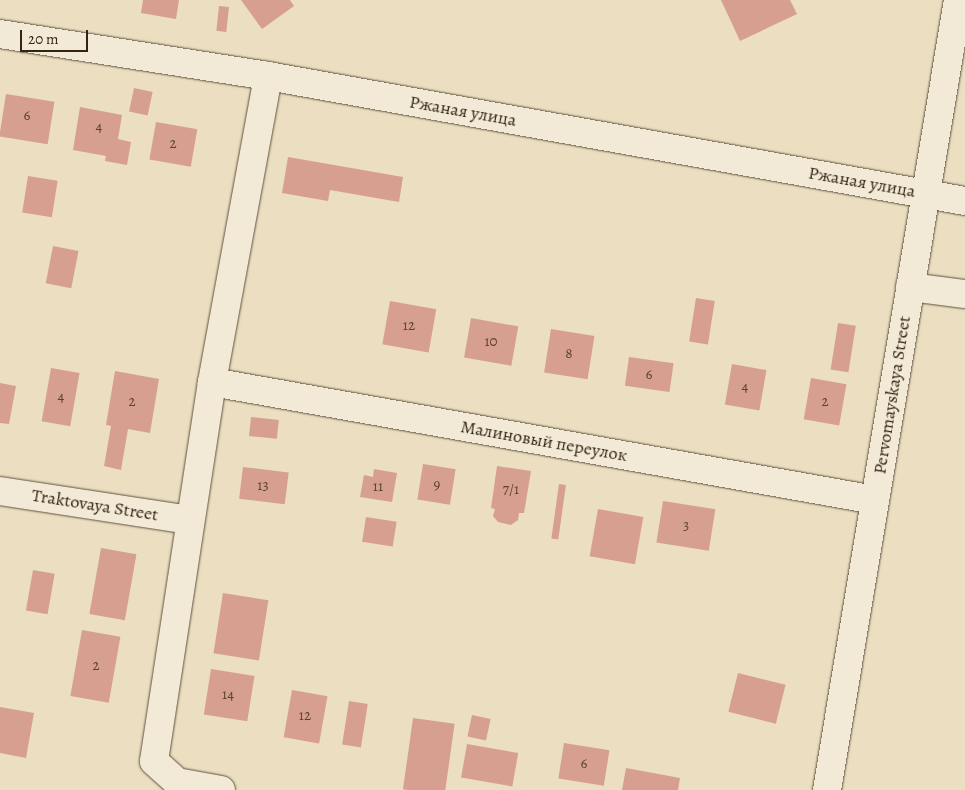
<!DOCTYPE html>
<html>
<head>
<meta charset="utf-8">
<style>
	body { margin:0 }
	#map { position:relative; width:965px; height:790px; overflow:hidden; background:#ebdec1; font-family:Alegreya,serif }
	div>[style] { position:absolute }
	.building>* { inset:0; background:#d79f90; transform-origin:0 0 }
	.roads { filter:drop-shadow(0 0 1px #61523e) drop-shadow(0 0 1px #61523e) }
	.minor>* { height:28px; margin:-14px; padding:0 14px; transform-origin:14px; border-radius:14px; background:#f2ead7 }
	span { translate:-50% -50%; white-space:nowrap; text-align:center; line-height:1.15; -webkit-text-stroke:5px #f2ead7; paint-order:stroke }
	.number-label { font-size:15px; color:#5c4232 }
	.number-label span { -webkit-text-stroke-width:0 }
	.street-label { font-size:18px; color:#332312 }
	.scale { position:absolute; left:20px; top:30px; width:68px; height:22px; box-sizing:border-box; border:2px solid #332312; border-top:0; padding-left:6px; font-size:15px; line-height:18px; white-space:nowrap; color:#332312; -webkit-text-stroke:4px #f2ead7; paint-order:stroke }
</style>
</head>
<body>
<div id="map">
	<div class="building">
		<i style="clip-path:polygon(143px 0,179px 0,176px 19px,141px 13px)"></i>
		<i style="clip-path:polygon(241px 0,290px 0,294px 6px,262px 29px)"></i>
		<i style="clip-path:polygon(721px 0,790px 0,797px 14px,740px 41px)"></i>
		<i style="left:219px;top:6px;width:10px;height:25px;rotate:6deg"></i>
		<i style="left:134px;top:88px;width:19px;height:24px;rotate:12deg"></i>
		<i style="left:6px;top:94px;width:49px;height:43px;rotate:9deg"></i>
		<i style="clip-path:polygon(80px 107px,122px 115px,118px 139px,131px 142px,127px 165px,105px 161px,106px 156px,73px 150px)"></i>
		<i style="left:156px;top:122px;width:42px;height:38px;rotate:10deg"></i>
		<i style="clip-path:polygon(288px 157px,403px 177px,399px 202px,330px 190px,328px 201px,282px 193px)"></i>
		<i style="left:28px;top:176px;width:30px;height:37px;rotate:9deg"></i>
		<i style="left:53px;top:246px;width:26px;height:38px;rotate:11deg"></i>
		<i style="left:696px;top:298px;width:19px;height:44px;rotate:9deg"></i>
		<i style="left:390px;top:301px;width:47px;height:44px;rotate:10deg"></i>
		<i style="left:471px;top:318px;width:48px;height:40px;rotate:10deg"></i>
		<i style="left:838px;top:323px;width:18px;height:47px;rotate:9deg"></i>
		<i style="left:551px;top:329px;width:44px;height:44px;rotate:9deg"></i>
		<i style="left:629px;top:357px;width:45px;height:29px;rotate:8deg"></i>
		<i style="left:732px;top:364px;width:35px;height:41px;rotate:10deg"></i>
		<i style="left:51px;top:368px;width:29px;height:54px;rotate:10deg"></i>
		<i style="clip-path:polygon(115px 371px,159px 379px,150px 433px,128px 429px,121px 470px,104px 466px,111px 426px,106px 425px)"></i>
		<i style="left:811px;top:378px;width:36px;height:42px;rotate:10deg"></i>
		<i style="clip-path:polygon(0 383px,16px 386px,9px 424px,0 423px)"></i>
		<i style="left:251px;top:417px;width:28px;height:19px;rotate:6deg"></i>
		<i style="left:423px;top:464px;width:33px;height:36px;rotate:9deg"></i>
		<i style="clip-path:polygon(497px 466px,531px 471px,524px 513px,519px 513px,518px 520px,511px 525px,498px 522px,493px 516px,495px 509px,491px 508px)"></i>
		<i style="left:243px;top:467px;width:46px;height:32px;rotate:7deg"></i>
		<i style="clip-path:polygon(374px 469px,397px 473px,392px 502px,360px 497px,364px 475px,373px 477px)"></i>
		<i style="left:559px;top:484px;width:7px;height:55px;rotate:8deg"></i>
		<i style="left:663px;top:501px;width:53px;height:42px;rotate:9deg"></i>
		<i style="left:598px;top:509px;width:46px;height:48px;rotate:10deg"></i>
		<i style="left:366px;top:517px;width:31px;height:25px;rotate:9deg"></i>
		<i style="left:101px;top:548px;width:36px;height:67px;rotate:10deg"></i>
		<i style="left:33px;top:570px;width:22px;height:41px;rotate:10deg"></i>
		<i style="left:223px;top:593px;width:46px;height:61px;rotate:9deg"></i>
		<i style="left:82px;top:630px;width:39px;height:67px;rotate:10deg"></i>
		<i style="left:211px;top:669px;width:44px;height:46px;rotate:9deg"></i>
		<i style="left:738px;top:673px;width:49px;height:40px;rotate:14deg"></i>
		<i style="left:292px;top:690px;width:36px;height:48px;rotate:10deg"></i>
		<i style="left:349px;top:701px;width:19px;height:44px;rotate:9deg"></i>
		<i style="clip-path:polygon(0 707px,34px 713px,26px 758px,0 753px)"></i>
		<i style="left:472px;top:715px;width:19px;height:22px;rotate:12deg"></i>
		<i style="left:413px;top:718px;width:42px;height:72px;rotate:8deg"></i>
		<i style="left:564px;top:743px;width:46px;height:36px;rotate:9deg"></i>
		<i style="left:467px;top:744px;width:52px;height:34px;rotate:10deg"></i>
		<i style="clip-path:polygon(626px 768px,680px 778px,678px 790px,622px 790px)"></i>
	</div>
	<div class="roads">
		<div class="minor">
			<i style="left:0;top:34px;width:271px;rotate:8.9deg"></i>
			<i style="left:268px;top:76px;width:708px;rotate:10.17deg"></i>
			<i style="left:910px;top:287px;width:55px;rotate:7.3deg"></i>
			<i style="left:212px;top:382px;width:673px;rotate:10.09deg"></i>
			<i style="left:0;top:491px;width:192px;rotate:8.7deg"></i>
			<i style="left:221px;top:790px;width:45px;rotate:-169.7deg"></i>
			<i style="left:177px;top:782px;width:31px;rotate:-138deg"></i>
			<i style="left:154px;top:761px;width:383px;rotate:-81.3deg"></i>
			<i style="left:212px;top:382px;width:311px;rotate:-79.6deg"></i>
			<i style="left:827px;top:790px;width:801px;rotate:-80.58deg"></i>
		</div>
	</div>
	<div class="number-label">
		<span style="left:27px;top:116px">6</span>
		<span style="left:99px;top:127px">4</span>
		<span style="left:173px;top:144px">2</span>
		<span style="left:409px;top:326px">12</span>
		<span style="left:491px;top:342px">10</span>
		<span style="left:569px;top:354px">8</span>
		<span style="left:649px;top:375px">6</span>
		<span style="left:745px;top:387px">4</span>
		<span style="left:61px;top:397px">4</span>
		<span style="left:132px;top:402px">2</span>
		<span style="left:825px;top:402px">2</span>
		<span style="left:437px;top:485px">9</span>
		<span style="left:263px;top:486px">13</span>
		<span style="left:378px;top:487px">11</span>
		<span style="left:511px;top:490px">7/1</span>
		<span style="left:686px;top:526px">3</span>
		<span style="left:96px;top:666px">2</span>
		<span style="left:228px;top:695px">14</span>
		<span style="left:305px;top:716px">12</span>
		<span style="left:584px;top:764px">6</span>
	</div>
	<div class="street-label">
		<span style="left:463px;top:111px;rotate:10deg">Ржаная улица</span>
		<span style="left:862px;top:182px;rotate:10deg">Ржаная улица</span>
		<span style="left:892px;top:395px;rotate:-81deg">Pervomayskaya Street</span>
		<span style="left:544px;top:441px;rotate:10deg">Малиновый переулок</span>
		<span style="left:95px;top:505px;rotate:9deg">Traktovaya Street</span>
	</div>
	<div class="scale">20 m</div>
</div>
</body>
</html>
